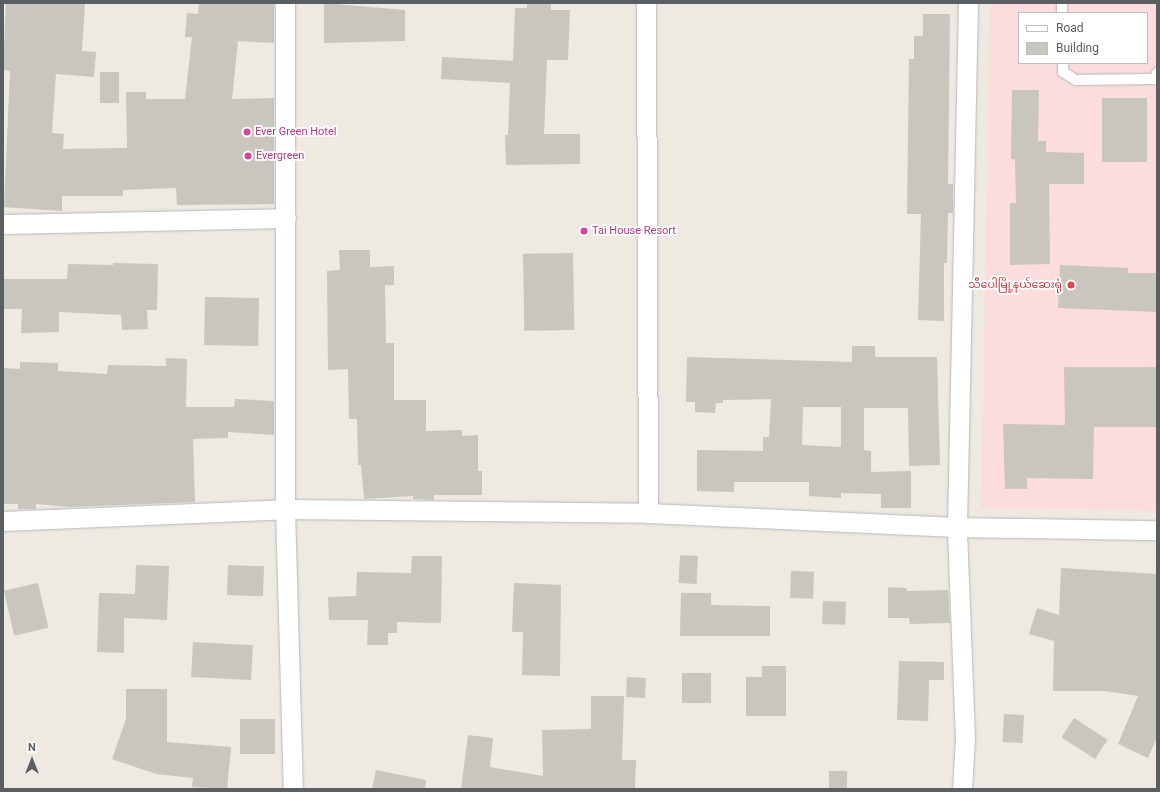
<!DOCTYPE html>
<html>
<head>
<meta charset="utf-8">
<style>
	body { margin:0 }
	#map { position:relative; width:1160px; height:792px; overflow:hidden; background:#eeeae1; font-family:Roboto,"Noto Sans Myanmar",sans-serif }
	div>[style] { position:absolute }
	.medical>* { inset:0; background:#fcdcdc }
	.building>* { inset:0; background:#c9c5bf; transform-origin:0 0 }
	.roads { filter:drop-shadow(0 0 1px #b4b8bd) drop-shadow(0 0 1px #b4b8bd) }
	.lane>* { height:10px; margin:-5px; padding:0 5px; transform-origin:5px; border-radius:5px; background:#fff }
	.street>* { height:19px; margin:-9.5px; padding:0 9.5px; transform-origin:9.5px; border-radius:9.5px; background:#fff }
	.dots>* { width:11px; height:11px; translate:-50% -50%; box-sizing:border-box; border:2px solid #fff; border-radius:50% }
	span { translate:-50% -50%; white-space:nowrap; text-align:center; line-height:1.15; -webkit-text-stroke:3.5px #fff; paint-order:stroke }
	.hotel-label { font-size:11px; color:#b23c85 }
	.left { translate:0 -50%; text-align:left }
	.health-label { font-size:11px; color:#be3a42 }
	.right { translate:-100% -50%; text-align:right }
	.frame { position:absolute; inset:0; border:4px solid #5a5f63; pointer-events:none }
	.legend { position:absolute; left:1018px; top:12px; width:130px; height:52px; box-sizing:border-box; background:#fff; border:1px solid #bdbfc1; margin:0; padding:5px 7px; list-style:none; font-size:12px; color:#5a5f63 }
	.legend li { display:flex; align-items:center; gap:8px; height:20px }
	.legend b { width:20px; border:1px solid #bdbfc1 }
	.north { position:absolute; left:12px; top:740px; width:40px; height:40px; -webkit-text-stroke:3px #fff; paint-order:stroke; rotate:0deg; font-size:11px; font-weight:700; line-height:16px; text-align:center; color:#5a5f63 }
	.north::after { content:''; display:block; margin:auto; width:14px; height:18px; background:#5a5f63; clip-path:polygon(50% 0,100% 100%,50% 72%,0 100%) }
</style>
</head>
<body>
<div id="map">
	<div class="medical">
		<i style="clip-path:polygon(evenodd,990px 3px,1157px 3px,1157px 511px,981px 508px,990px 3px,1019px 13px,1147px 13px,1147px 63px,1019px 63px,1019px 13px)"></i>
	</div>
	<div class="building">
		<i style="clip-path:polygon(6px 3px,85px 3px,82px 51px,96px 52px,94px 77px,56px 74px,52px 133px,64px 134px,63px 149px,127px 148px,126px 92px,146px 92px,146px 99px,185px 99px,192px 37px,185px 37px,187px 13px,198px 14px,199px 3px,274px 3px,274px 43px,238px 41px,232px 99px,274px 98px,274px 204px,177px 205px,176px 188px,123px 190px,123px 196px,62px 196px,62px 211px,4px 207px,10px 71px,3px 70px)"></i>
		<i style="clip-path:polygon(324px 3px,405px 10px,405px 41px,324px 43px)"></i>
		<i style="clip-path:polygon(527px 3px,551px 3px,551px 10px,570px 10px,568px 60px,547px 60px,544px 134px,580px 134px,580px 164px,506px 165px,505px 135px,508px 135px,510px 83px,441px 79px,442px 57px,513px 61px,515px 8px,527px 8px)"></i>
		<i style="clip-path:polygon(923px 14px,950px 14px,948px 184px,953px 184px,953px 213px,948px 213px,947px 263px,944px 263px,944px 321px,918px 320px,921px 214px,907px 214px,909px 59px,914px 59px,914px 36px,923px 36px)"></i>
		<i style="left:100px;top:72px;width:19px;height:31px"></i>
		<i style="clip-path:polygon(1012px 90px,1039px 90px,1038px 141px,1046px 141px,1046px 152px,1084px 153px,1084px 184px,1049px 184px,1050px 264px,1010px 265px,1010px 203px,1016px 203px,1015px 159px,1011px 159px)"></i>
		<i style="left:1102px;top:98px;width:45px;height:64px"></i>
		<i style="clip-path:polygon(339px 250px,370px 250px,370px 267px,394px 266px,394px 285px,385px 285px,386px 343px,394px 343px,394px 400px,426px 400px,426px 431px,462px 430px,462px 436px,478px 435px,478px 471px,482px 471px,482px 495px,434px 495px,434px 500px,413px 499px,413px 496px,364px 499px,361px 465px,358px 465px,357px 419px,349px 419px,348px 369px,328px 370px,327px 271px,340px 270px)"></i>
		<i style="left:573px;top:253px;width:77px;height:50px;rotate:89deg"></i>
		<i style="clip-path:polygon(113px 263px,158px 264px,157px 310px,147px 310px,148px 329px,122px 330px,121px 315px,59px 312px,59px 332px,21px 333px,22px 309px,3px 309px,3px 279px,67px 279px,68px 264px,113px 265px)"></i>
		<i style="clip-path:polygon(1060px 265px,1128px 268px,1128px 273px,1157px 273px,1157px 312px,1058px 308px)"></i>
		<i style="left:205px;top:297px;width:54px;height:48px;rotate:1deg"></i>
		<i style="clip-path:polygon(evenodd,852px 346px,875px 346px,875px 357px,937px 357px,940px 465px,909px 466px,908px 408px,864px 408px,864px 450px,871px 451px,871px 472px,911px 471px,911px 508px,881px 508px,881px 494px,841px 493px,841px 498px,809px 496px,809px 482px,734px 482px,734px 492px,697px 491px,697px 450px,763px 451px,763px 437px,769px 437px,771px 399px,723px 400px,723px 403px,716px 403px,715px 413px,695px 412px,695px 402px,686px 402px,687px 357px,852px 362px,852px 346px,803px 407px,841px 407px,841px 447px,802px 445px,803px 407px)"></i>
		<i style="clip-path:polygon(166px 358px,187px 359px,186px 407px,234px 407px,235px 399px,274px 401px,274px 435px,228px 432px,228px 438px,193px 439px,195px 502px,70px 507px,36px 504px,36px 509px,18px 509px,18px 504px,3px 504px,3px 368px,20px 369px,20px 362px,58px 363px,58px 371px,107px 374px,108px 365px,166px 366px)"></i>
		<i style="clip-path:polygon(1064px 367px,1157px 367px,1157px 427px,1094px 427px,1093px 479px,1027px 478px,1027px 489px,1005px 489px,1003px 424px,1065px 425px)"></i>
		<i style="left:680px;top:555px;width:18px;height:28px;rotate:3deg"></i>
		<i style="clip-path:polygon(412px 556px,442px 556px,441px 623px,397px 622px,397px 633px,388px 633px,388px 645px,367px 645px,368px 620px,329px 620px,328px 597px,356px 596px,357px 572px,411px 573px)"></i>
		<i style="clip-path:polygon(136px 565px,169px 566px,167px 620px,124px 618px,124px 653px,97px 652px,99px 593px,135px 594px)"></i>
		<i style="left:228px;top:565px;width:36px;height:30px;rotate:2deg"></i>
		<i style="clip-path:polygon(1061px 568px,1157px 574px,1157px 737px,1148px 758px,1118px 744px,1138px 696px,1104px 691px,1053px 691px,1054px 641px,1029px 634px,1037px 608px,1059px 615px)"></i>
		<i style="left:791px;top:571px;width:23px;height:27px;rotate:2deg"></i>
		<i style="left:38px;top:583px;width:46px;height:35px;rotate:77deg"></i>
		<i style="clip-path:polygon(514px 583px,561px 585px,560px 676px,522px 675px,523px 632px,512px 632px)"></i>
		<i style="clip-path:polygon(888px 587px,907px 588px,907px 591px,948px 590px,950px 623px,910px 624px,909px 618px,888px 618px)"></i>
		<i style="clip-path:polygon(681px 593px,711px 593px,711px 605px,770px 606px,770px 636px,680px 636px)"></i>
		<i style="left:823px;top:601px;width:23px;height:23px;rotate:2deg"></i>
		<i style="left:193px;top:642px;width:60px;height:35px;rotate:3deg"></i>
		<i style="clip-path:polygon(899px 661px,944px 662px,944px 680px,929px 680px,928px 721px,897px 720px)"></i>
		<i style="clip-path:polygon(762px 666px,786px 666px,786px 716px,746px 716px,746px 677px,762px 677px)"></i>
		<i style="left:682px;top:673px;width:29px;height:30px"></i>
		<i style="left:627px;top:677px;width:19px;height:20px;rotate:3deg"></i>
		<i style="clip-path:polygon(126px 689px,167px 689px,167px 742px,231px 747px,227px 789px,192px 787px,193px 778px,156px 774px,112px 759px,126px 719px)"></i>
		<i style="clip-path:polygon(591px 696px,624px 696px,622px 760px,636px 760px,635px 789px,461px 789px,468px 735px,493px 738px,490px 767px,543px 776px,542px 730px,591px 729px)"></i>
		<i style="left:1004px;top:714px;width:20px;height:28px;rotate:3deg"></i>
		<i style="left:1074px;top:718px;width:40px;height:23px;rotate:33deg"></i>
		<i style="left:275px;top:719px;width:35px;height:35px;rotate:90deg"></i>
		<i style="clip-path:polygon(376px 770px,426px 780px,425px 789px,372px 789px)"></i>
		<i style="left:829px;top:771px;width:18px;height:18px"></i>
	</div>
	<div class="roads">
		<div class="lane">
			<i style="left:1062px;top:3px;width:10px;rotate:90deg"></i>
			<i style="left:1063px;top:63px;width:9px;rotate:90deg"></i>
			<i style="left:1063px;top:72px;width:15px;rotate:32deg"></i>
			<i style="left:1076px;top:80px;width:78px;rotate:-0.7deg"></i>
			<i style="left:1154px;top:79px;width:7px;rotate:-63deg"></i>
		</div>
		<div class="street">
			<i style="left:285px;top:3px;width:506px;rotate:90deg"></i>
			<i style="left:285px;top:509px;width:280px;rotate:88.4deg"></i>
			<i style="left:646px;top:3px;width:510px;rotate:89.78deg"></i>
			<i style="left:3px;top:224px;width:283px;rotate:-1.2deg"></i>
			<i style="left:3px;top:521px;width:282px;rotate:-2.4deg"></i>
			<i style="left:285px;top:509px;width:363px;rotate:0.6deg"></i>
			<i style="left:648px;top:513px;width:309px;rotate:2.6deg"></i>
			<i style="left:957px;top:527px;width:200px;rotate:0.9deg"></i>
			<i style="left:962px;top:789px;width:50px;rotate:-86.6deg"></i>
			<i style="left:965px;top:739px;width:212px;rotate:-92.2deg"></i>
			<i style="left:957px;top:527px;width:524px;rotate:-88.8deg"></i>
		</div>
	</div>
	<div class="dots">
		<i style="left:247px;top:132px;background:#d1479c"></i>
		<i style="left:248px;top:156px;background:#d1479c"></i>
		<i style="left:584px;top:231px;background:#d1479c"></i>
		<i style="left:1071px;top:285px;background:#e0444e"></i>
	</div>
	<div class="hotel-label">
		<span class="left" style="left:255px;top:132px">Ever Green Hotel</span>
		<span class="left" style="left:256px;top:156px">Evergreen</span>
		<span class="left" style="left:592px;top:231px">Tai House Resort</span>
	</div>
	<div class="health-label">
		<span class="right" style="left:1062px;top:285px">သီပေါမြို့နယ်ဆေးရုံ</span>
	</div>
	<div class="frame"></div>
	<ul class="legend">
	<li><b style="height:5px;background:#fff"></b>Road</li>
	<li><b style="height:11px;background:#c9c5bf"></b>Building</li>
	</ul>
	<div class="north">N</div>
</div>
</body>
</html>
